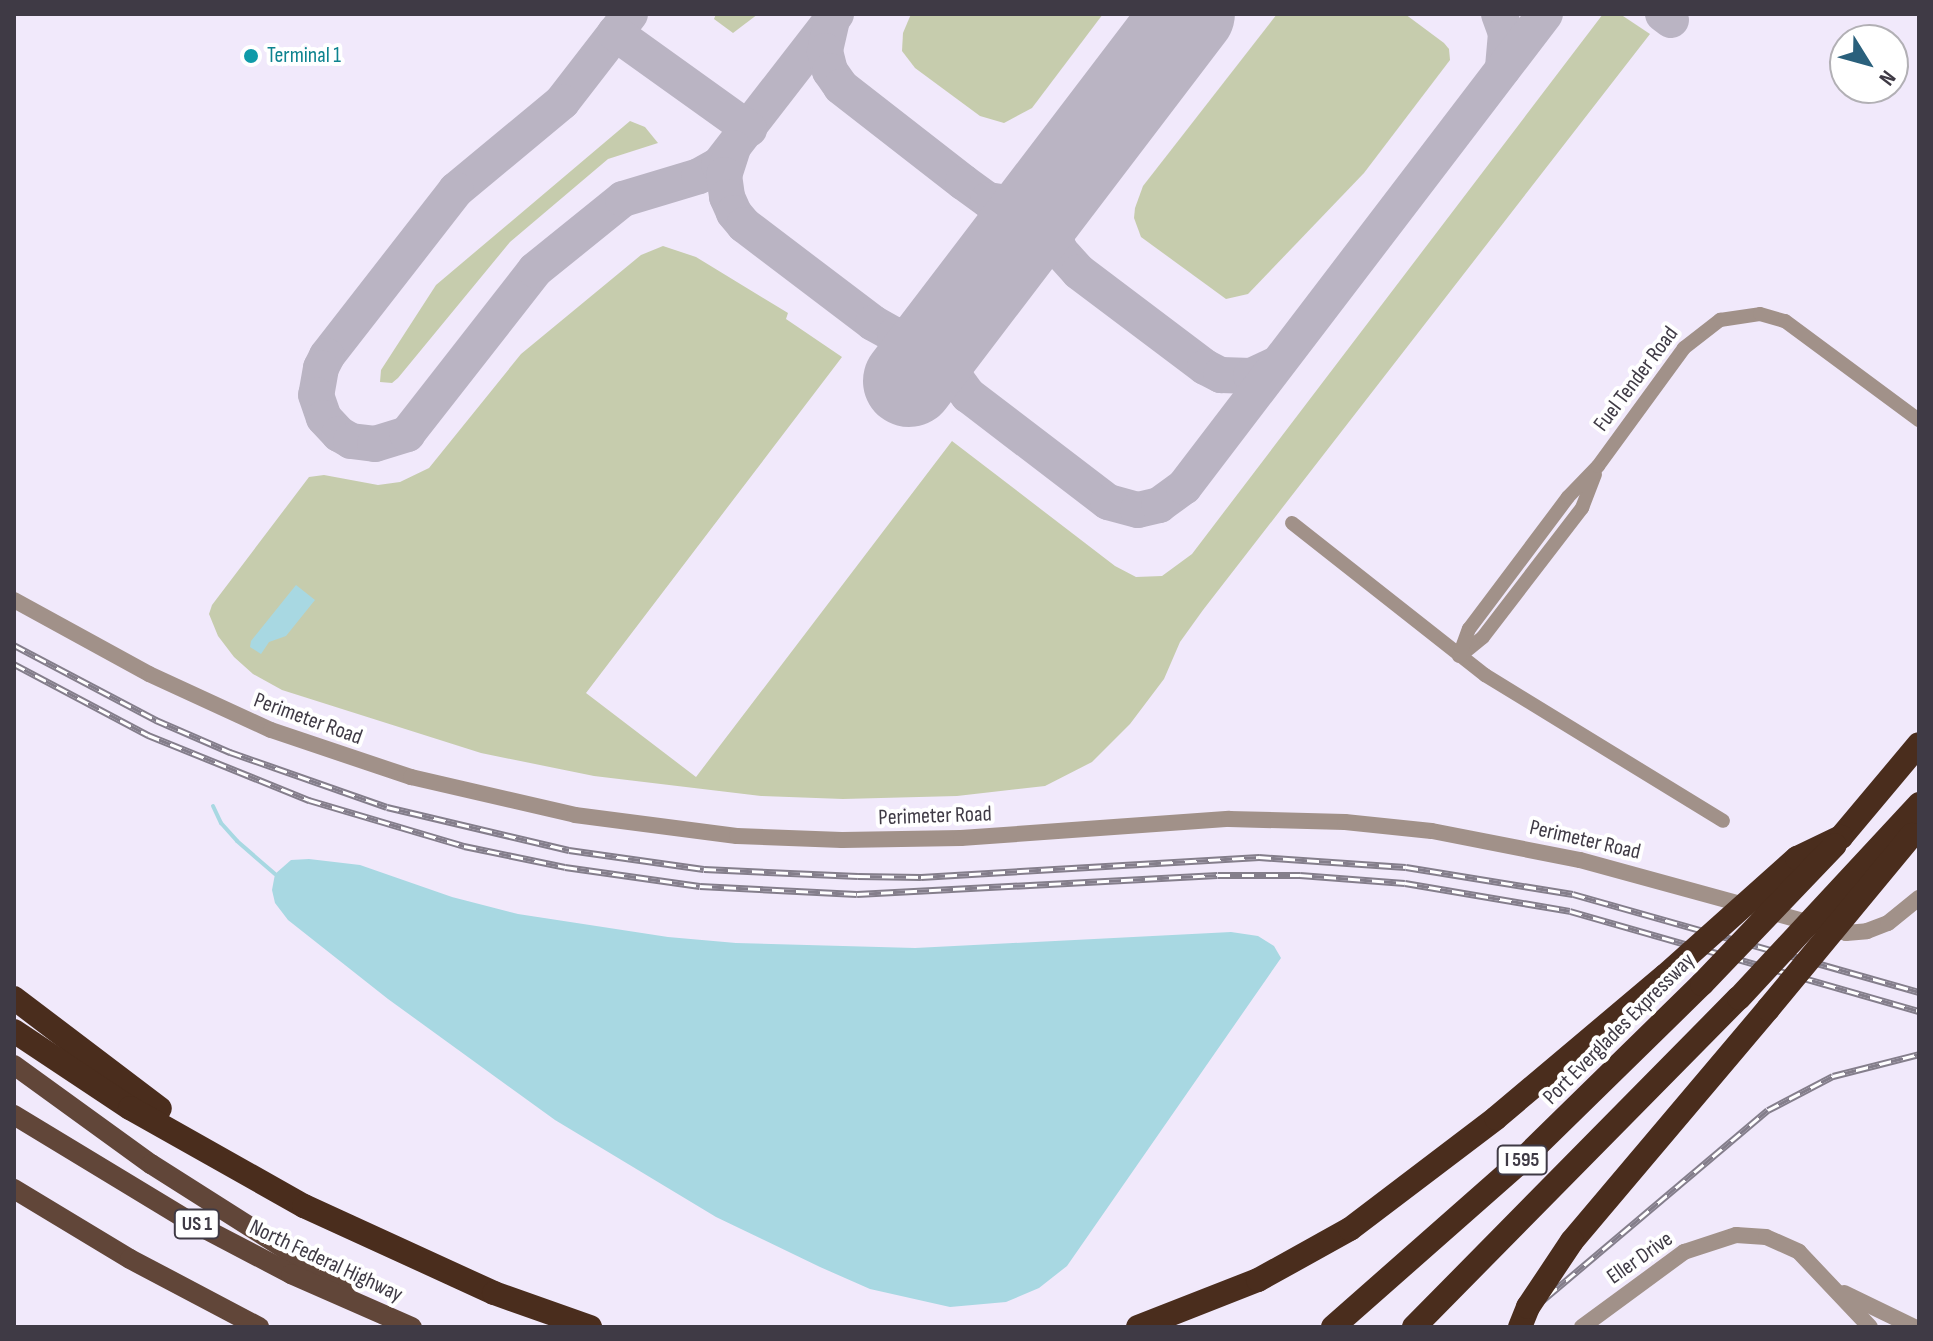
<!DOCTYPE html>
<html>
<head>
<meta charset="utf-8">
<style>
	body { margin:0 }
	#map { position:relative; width:1933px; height:1341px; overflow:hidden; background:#f1e9fb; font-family:"Sofia Sans Condensed",sans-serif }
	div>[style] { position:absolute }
	.green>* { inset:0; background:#c6ccad }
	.water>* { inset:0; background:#a8d8e2 }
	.stream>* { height:4px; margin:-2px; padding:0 2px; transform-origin:2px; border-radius:2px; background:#a8d8e2 }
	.taxiway>* { height:36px; margin:-18px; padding:0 18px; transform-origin:18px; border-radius:18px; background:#bab4c3 }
	.runway>* { height:92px; margin:-46px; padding:0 46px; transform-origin:46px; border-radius:46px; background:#bab4c3 }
	.minor>* { height:14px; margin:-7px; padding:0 7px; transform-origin:7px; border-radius:7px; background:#a19189 }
	.tertiary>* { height:16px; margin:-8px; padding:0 8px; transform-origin:8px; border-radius:8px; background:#a19189 }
	.primary>* { height:20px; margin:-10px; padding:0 10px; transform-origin:10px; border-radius:10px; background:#614639 }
	.motorway>* { height:24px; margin:-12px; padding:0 12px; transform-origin:12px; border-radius:12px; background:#4a2d1d }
	.rail>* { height:7px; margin-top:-3.5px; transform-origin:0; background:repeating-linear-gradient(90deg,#fff 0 12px,#847e8b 0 24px); box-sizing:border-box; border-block:2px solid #847e8b }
	.motorway-bridge>* { height:24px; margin:-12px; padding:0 12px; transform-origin:12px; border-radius:12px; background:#4a2d1d }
	.dots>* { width:22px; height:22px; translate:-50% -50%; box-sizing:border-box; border:4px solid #fff; border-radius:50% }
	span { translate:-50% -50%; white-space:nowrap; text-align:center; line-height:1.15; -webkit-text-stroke:8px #fff; paint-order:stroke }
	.shield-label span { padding:2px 6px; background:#fff; border:2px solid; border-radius:6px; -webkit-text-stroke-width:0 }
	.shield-label { font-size:20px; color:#3f3a45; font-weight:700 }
	.culture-label { font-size:22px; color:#0d838f }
	.left { translate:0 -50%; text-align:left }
	.street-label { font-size:22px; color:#3f3a45 }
	.frame { position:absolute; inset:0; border:16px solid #3f3a45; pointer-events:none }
	.north { position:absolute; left:1829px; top:24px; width:80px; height:80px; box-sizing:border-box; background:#fff; border:2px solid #b2b0b5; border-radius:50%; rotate:127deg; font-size:22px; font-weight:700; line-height:32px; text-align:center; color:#3f3a45 }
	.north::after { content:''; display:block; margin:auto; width:28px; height:36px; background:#2a607c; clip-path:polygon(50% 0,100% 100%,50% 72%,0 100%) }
</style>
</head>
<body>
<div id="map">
	<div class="green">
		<i style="clip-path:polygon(716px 14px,758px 14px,733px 33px,714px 19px)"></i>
		<i style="clip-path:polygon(911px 14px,1103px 14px,1032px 108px,1004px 123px,980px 116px,915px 68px,902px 51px,903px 33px)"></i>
		<i style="clip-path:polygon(1277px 14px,1405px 14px,1444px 43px,1449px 49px,1450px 60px,1364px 173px,1248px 294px,1226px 299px,1141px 237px,1134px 218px,1135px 208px,1143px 186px)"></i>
		<i style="clip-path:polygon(1603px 14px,1620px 14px,1650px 34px,1203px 610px,1180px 642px,1164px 679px,1130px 724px,1092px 762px,1045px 786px,957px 796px,843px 799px,761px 796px,594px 776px,481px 753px,282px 690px,253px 674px,234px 657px,218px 636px,209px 614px,212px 605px,309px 477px,324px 475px,378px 485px,400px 482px,429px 468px,521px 354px,641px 255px,663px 246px,696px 257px,788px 313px,786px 319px,842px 357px,586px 693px,696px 777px,952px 441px,1115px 566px,1136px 577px,1162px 576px,1192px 554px)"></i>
		<i style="clip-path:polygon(630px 121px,645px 127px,658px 143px,608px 159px,510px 242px,398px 378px,392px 383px,380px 382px,381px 370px,436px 285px)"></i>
	</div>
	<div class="water">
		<i style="clip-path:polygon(296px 585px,315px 600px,286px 636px,269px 642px,261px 654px,250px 647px,251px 641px)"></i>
		<i style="clip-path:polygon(309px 859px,360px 865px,452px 897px,518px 914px,668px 937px,736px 943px,915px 948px,1231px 932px,1258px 936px,1274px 946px,1281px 958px,1067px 1266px,1039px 1288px,1006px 1302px,950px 1307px,870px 1289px,820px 1267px,716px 1217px,555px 1120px,388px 999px,288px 920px,275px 903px,272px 890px,275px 874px,291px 860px)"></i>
	</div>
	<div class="stream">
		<i style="left:213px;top:806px;width:19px;rotate:65deg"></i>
		<i style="left:221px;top:823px;width:24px;rotate:48deg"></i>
		<i style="left:237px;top:841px;width:50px;rotate:41deg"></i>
	</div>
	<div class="taxiway">
		<i style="left:630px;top:14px;width:111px;rotate:127.7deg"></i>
		<i style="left:562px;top:102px;width:138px;rotate:140.3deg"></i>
		<i style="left:456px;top:190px;width:210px;rotate:127.9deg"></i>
		<i style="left:327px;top:356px;width:13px;rotate:117deg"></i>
		<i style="left:321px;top:368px;width:27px;rotate:100deg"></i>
		<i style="left:316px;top:395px;width:24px;rotate:71deg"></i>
		<i style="left:324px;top:418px;width:22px;rotate:47deg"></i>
		<i style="left:339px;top:434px;width:14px;rotate:30deg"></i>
		<i style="left:351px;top:441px;width:24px;rotate:7deg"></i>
		<i style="left:375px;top:444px;width:34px;rotate:-17deg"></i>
		<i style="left:407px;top:434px;width:208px;rotate:-52deg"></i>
		<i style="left:535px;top:270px;width:113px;rotate:-38.9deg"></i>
		<i style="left:623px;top:199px;width:79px;rotate:-16.8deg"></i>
		<i style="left:699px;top:176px;width:23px;rotate:-29deg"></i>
		<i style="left:719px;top:165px;width:191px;rotate:-52.2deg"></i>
		<i style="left:1499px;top:14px;width:20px;rotate:70deg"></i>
		<i style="left:1506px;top:33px;width:36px;rotate:95deg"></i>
		<i style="left:1663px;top:14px;width:10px;rotate:37deg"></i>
		<i style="left:832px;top:20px;width:32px;rotate:103deg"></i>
		<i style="left:825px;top:51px;width:21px;rotate:76deg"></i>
		<i style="left:830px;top:71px;width:19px;rotate:55deg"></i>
		<i style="left:841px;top:87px;width:155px;rotate:37.9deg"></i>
		<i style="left:963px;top:182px;width:31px;rotate:36deg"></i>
		<i style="left:988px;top:200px;width:24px;rotate:9deg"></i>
		<i style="left:1012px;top:204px;width:16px;rotate:-7deg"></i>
		<i style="left:1028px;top:202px;width:36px;rotate:-30deg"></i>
		<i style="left:615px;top:33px;width:165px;rotate:35.6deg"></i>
		<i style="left:733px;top:148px;width:28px;rotate:108deg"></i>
		<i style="left:724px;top:175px;width:22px;rotate:82deg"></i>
		<i style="left:727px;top:197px;width:17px;rotate:66deg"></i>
		<i style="left:734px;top:213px;width:16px;rotate:50deg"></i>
		<i style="left:744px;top:225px;width:162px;rotate:37.2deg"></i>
		<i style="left:873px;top:323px;width:25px;rotate:29deg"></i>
		<i style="left:895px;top:335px;width:29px;rotate:2deg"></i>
		<i style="left:924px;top:336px;width:41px;rotate:-31deg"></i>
		<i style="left:1059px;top:184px;width:28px;rotate:103deg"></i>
		<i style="left:1053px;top:211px;width:23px;rotate:88deg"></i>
		<i style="left:1054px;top:234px;width:18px;rotate:71deg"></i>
		<i style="left:1060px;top:251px;width:28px;rotate:48deg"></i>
		<i style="left:1079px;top:272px;width:158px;rotate:37deg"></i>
		<i style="left:1205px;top:367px;width:18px;rotate:27deg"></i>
		<i style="left:1221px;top:375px;width:30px;rotate:2deg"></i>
		<i style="left:1251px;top:376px;width:29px;rotate:-25deg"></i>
		<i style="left:959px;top:315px;width:32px;rotate:104deg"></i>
		<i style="left:951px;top:346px;width:17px;rotate:90deg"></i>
		<i style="left:951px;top:363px;width:18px;rotate:71deg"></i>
		<i style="left:957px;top:380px;width:19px;rotate:54deg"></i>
		<i style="left:968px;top:395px;width:176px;rotate:37.4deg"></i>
		<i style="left:1108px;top:502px;width:31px;rotate:15deg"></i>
		<i style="left:1138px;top:510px;width:22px;rotate:-13deg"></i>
		<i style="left:1159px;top:505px;width:31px;rotate:-36deg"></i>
		<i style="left:1184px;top:487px;width:595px;rotate:-52.65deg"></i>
	</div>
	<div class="runway">
		<i style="left:909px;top:381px;width:462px;rotate:-52.7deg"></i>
	</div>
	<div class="minor">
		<i style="left:1292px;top:523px;width:246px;rotate:38.2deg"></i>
		<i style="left:1485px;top:675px;width:279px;rotate:31.5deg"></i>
		<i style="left:1461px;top:655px;width:28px;rotate:-39deg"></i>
		<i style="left:1483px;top:637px;width:163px;rotate:-52.5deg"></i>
		<i style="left:1582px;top:508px;width:36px;rotate:-69deg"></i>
		<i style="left:1459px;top:656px;width:29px;rotate:-70deg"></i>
		<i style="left:1469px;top:629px;width:165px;rotate:-53.1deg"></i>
		<i style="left:1568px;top:497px;width:43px;rotate:-45.9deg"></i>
		<i style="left:1598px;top:466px;width:146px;rotate:-53.9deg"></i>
		<i style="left:1684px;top:348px;width:46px;rotate:-37.9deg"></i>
		<i style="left:1720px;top:320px;width:40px;rotate:-8.5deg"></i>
		<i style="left:1760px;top:314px;width:26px;rotate:16deg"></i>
		<i style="left:1785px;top:321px;width:167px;rotate:36.5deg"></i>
	</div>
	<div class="tertiary">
		<i style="left:14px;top:600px;width:154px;rotate:28.7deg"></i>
		<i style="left:149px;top:674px;width:134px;rotate:24.7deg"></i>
		<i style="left:271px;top:730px;width:148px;rotate:18.6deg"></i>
		<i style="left:411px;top:777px;width:168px;rotate:13deg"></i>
		<i style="left:575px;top:815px;width:163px;rotate:7.4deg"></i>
		<i style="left:737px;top:836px;width:105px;rotate:2.2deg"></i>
		<i style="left:842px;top:840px;width:119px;rotate:-1deg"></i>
		<i style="left:961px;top:838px;width:269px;rotate:-4.1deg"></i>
		<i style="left:1229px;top:819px;width:116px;rotate:1.5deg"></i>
		<i style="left:1345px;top:822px;width:87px;rotate:5.9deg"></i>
		<i style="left:1432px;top:831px;width:151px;rotate:11.1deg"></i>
		<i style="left:1580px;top:860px;width:276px;rotate:15.3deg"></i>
		<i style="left:1846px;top:933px;width:21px;rotate:-5deg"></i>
		<i style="left:1867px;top:931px;width:22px;rotate:-21deg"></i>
		<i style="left:1888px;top:923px;width:40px;rotate:-39deg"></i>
		<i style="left:1844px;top:1293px;width:78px;rotate:25.9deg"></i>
		<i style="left:1582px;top:1327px;width:127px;rotate:-36.3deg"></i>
		<i style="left:1684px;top:1252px;width:55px;rotate:-18.1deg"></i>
		<i style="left:1736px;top:1235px;width:30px;rotate:4deg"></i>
		<i style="left:1766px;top:1237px;width:36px;rotate:24deg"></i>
		<i style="left:1799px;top:1252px;width:103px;rotate:46.6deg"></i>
	</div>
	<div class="primary">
		<i style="left:14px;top:1065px;width:169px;rotate:35.9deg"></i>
		<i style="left:151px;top:1164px;width:230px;rotate:32.4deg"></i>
		<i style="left:14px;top:1115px;width:201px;rotate:31.2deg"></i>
		<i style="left:186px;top:1219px;width:119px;rotate:27.6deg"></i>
		<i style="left:291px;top:1274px;width:132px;rotate:23.7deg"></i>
		<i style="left:14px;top:1189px;width:135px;rotate:31.1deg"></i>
		<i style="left:130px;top:1259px;width:146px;rotate:27.8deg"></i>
	</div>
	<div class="motorway">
		<i style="left:1841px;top:837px;width:121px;rotate:-50deg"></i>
		<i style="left:14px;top:998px;width:183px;rotate:37.2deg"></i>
		<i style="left:14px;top:1031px;width:139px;rotate:33.6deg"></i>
		<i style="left:130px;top:1108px;width:200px;rotate:29.4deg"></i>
		<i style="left:304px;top:1206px;width:209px;rotate:24.6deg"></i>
		<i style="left:494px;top:1293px;width:102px;rotate:19.5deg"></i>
		<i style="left:1572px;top:1241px;width:304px;rotate:-49.8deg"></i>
		<i style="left:1138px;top:1327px;width:129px;rotate:-21.4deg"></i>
		<i style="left:1258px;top:1280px;width:105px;rotate:-29deg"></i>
		<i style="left:1350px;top:1229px;width:183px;rotate:-37.2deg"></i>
		<i style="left:1496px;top:1118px;width:222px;rotate:-40.1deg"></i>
		<i style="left:1333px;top:1327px;width:245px;rotate:-41.4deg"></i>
		<i style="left:1517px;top:1165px;width:259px;rotate:-44.4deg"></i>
		<i style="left:1414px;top:1327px;width:462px;rotate:-45.4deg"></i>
	</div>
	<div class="rail">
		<i style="left:14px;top:645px;width:161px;rotate:27.8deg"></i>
		<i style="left:156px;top:720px;width:81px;rotate:23.4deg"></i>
		<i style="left:230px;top:752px;width:166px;rotate:19.3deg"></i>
		<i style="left:387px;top:807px;width:187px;rotate:13.3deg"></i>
		<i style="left:569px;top:850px;width:136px;rotate:8deg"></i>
		<i style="left:704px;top:869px;width:154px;rotate:2.6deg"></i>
		<i style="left:858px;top:876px;width:63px;rotate:0.9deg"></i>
		<i style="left:921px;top:877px;width:339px;rotate:-3.4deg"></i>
		<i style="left:1259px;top:857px;width:147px;rotate:3.9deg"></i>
		<i style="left:1406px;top:867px;width:169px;rotate:9.2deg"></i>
		<i style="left:1573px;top:894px;width:360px;rotate:15.8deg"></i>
		<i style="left:14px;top:664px;width:152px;rotate:27.9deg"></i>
		<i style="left:148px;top:735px;width:174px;rotate:22deg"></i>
		<i style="left:309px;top:800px;width:162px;rotate:16.5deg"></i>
		<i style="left:464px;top:846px;width:103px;rotate:11.7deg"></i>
		<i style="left:565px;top:867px;width:136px;rotate:8deg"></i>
		<i style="left:700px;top:886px;width:157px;rotate:2.9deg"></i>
		<i style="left:857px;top:894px;width:361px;rotate:-3deg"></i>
		<i style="left:1218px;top:875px;width:82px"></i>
		<i style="left:1300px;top:875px;width:105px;rotate:4.4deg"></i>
		<i style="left:1405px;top:883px;width:167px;rotate:9.6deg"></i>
		<i style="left:1570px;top:911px;width:363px;rotate:16deg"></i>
		<i style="left:1511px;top:1327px;width:336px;rotate:-40.2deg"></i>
		<i style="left:1768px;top:1110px;width:73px;rotate:-27.6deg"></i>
		<i style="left:1833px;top:1076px;width:89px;rotate:-14.3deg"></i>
	</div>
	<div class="motorway-bridge">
		<i style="left:1666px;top:975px;width:176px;rotate:-41.8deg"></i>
		<i style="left:1797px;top:858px;width:49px;rotate:-25.5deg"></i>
		<i style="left:1702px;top:984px;width:192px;rotate:-46.3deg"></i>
		<i style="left:1739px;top:998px;width:265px;rotate:-47.1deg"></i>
		<i style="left:1768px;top:1009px;width:226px;rotate:-50.4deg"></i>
		<i style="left:1520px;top:1327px;width:22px;rotate:-68deg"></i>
		<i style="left:1528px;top:1307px;width:79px;rotate:-56.3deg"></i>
	</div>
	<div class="dots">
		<i style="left:251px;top:56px;background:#0f9aa8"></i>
	</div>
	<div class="shield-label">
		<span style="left:1522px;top:1160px">I 595</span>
		<span style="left:197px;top:1224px">US 1</span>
	</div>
	<div class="culture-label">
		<span class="left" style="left:267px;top:56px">Terminal 1</span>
	</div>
	<div class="street-label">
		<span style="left:1636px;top:379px;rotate:-53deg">Fuel Tender Road</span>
		<span style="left:308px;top:719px;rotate:20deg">Perimeter Road</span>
		<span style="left:935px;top:816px;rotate:-2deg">Perimeter Road</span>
		<span style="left:1585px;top:840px;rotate:13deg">Perimeter Road</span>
		<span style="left:1619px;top:1029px;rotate:-45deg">Port Everglades Expressway</span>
		<span style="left:1640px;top:1258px;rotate:-35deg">Eller Drive</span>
		<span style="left:326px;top:1261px;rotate:25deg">North Federal Highway</span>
	</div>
	<div class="frame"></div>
	<div class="north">N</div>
</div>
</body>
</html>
